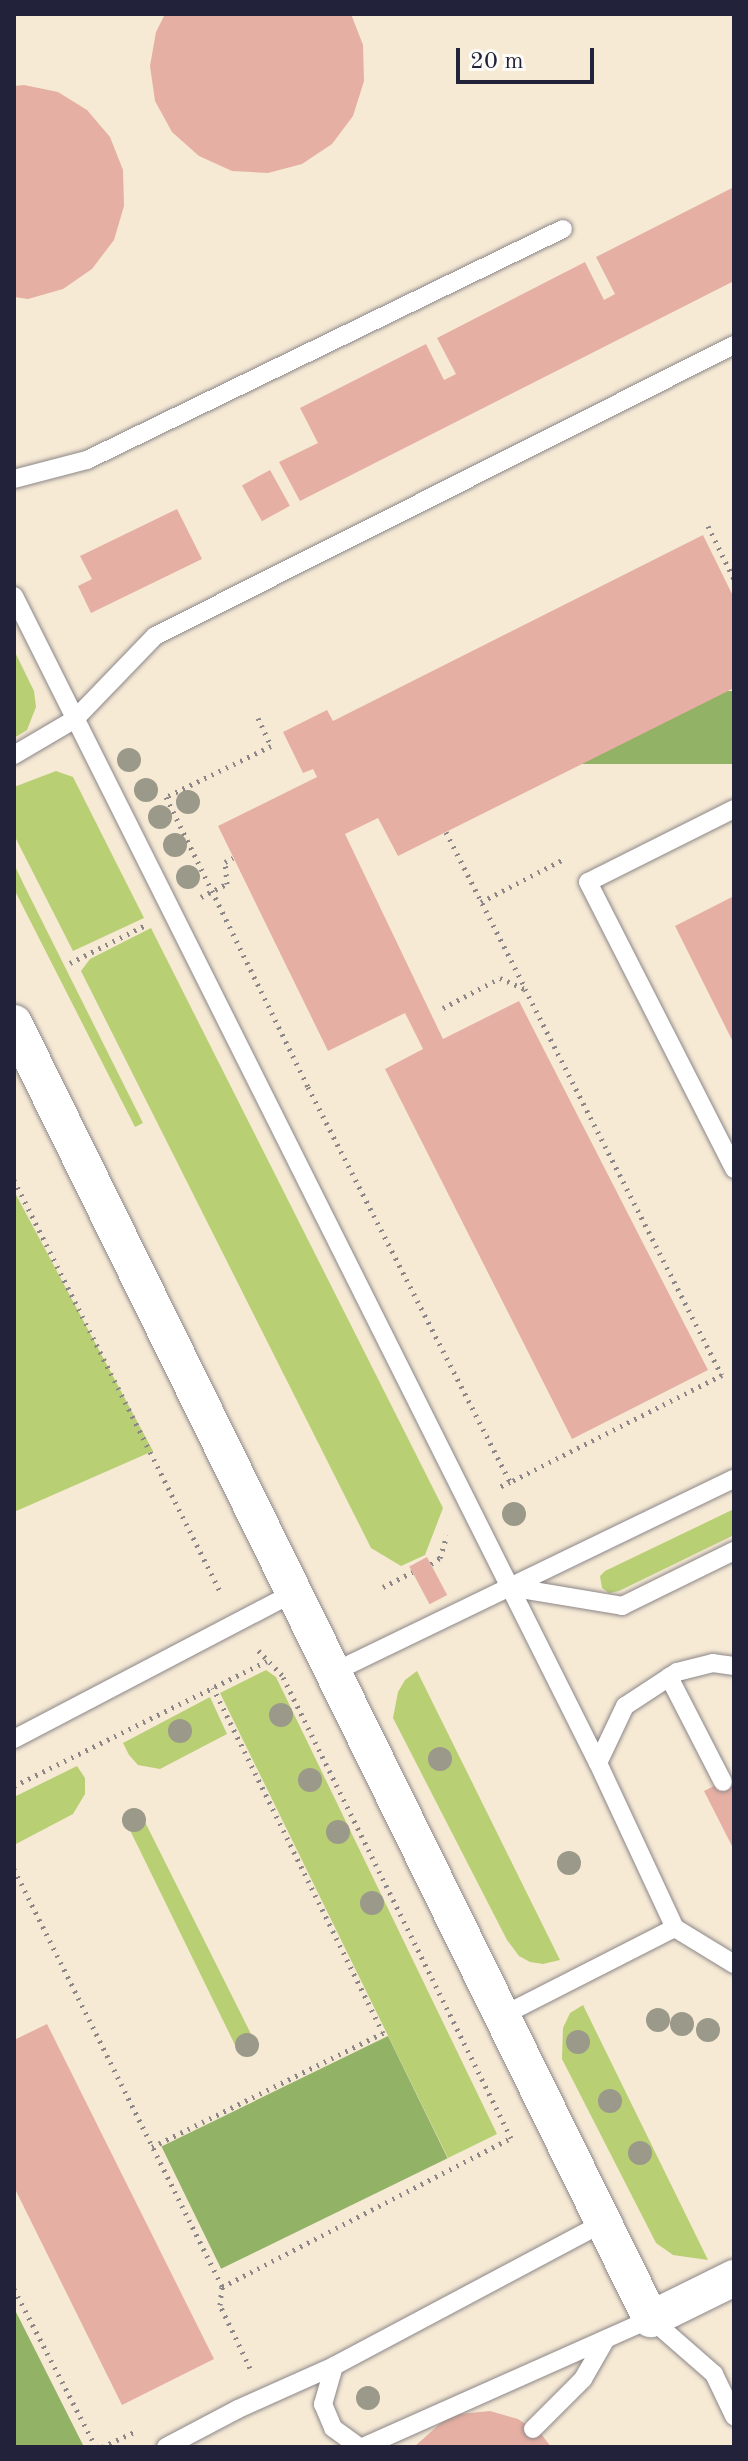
<!DOCTYPE html>
<html>
<head>
<meta charset="utf-8">
<style>
	body { margin:0 }
	#map { position:relative; width:748px; height:2461px; overflow:hidden; background:#f6ead5; font-family:"Old Standard TT",serif }
	div>[style] { position:absolute }
	.green>* { inset:0; background:#b9cf74 }
	.forest>* { inset:0; background:#92b266; transform-origin:0 0 }
	.building>* { inset:0; background:#e6afa3; transform-origin:0 0 }
	.path>* { height:5px; margin-top:-2.5px; transform-origin:0; background:repeating-linear-gradient(90deg,#8c8688 0 2px,transparent 0 8px) }
	.roads { filter:drop-shadow(0 0 2px #8c8688) drop-shadow(0 0 2px #8c8688) }
	.lane>* { height:18px; margin:-9px; padding:0 9px; transform-origin:9px; border-radius:9px; background:#fff }
	.street>* { height:36px; margin:-18px; padding:0 18px; transform-origin:18px; border-radius:18px; background:#fff }
	.trees>* { width:24px; height:24px; margin:-12px; border-radius:50%; background:#9a998a }
	span { translate:-50% -50%; white-space:nowrap; text-align:center; line-height:1.15; -webkit-text-stroke:6px #fdfcf7; paint-order:stroke }
	.frame { position:absolute; inset:0; border:16px solid #22223b; pointer-events:none }
	.scale { position:absolute; left:456px; top:48px; width:138px; height:36px; box-sizing:border-box; border:4px solid #22223b; border-top:0; padding-left:10px; font-size:24px; line-height:28px; white-space:nowrap; color:#22223b; -webkit-text-stroke:6px #fdfcf7; paint-order:stroke }
</style>
</head>
<body>
<div id="map">
	<div class="green">
		<i style="clip-path:polygon(14px 650px,34px 691px,36px 707px,27px 730px,14px 738px)"></i>
		<i style="clip-path:polygon(56px 771px,73px 777px,144px 918px,73px 951px,14px 835px,14px 787px)"></i>
		<i style="clip-path:polygon(14px 864px,24px 885px,143px 1123px,135px 1127px,14px 889px)"></i>
		<i style="clip-path:polygon(151px 928px,443px 1508px,425px 1555px,401px 1566px,371px 1548px,81px 971px,90px 959px)"></i>
		<i style="clip-path:polygon(14px 1191px,153px 1451px,14px 1512px)"></i>
		<i style="clip-path:polygon(734px 1509px,734px 1535px,619px 1591px,609px 1593px,602px 1588px,600px 1576px,605px 1571px)"></i>
		<i style="clip-path:polygon(266px 1670px,276px 1677px,497px 2134px,448px 2158px,220px 1693px)"></i>
		<i style="clip-path:polygon(417px 1671px,560px 1960px,543px 1964px,530px 1962px,519px 1956px,507px 1940px,393px 1718px,398px 1692px,405px 1680px)"></i>
		<i style="clip-path:polygon(210px 1697px,227px 1734px,160px 1769px,138px 1765px,129px 1755px,123px 1743px)"></i>
		<i style="clip-path:polygon(77px 1766px,85px 1778px,85px 1794px,73px 1814px,14px 1845px,14px 1797px)"></i>
		<i style="clip-path:polygon(131px 1812px,142px 1816px,255px 2042px,251px 2054px,241px 2054px,237px 2049px,126px 1822px)"></i>
		<i style="clip-path:polygon(583px 2005px,708px 2260px,673px 2255px,656px 2243px,562px 2059px,563px 2028px,570px 2013px)"></i>
	</div>
	<div class="forest">
		<i style="left:734px;top:691px;width:73px;height:309px;rotate:90deg"></i>
		<i style="left:388px;top:2036px;width:136px;height:252px;rotate:64deg"></i>
		<i style="clip-path:polygon(14px 2308px,84px 2447px,14px 2447px)"></i>
	</div>
	<div class="building">
		<i style="clip-path:polygon(165px 14px,351px 14px,363px 45px,364px 81px,353px 116px,332px 144px,302px 164px,268px 173px,232px 171px,199px 156px,172px 132px,155px 101px,150px 66px,156px 32px)"></i>
		<i style="clip-path:polygon(24px 85px,58px 92px,87px 110px,110px 137px,123px 170px,124px 206px,114px 240px,92px 269px,63px 289px,28px 299px,14px 297px,14px 86px)"></i>
		<i style="clip-path:polygon(734px 187px,734px 281px,300px 501px,279px 462px,318px 443px,300px 408px,426px 344px,444px 380px,456px 374px,437px 338px,585px 262px,604px 300px,615px 294px,596px 257px)"></i>
		<i style="left:270px;top:470px;width:41px;height:32px;rotate:61deg"></i>
		<i style="clip-path:polygon(177px 509px,202px 559px,91px 613px,78px 586px,92px 579px,80px 556px)"></i>
		<i style="clip-path:polygon(703px 535px,734px 598px,734px 688px,398px 856px,378px 818px,345px 834px,443px 1039px,519px 1001px,708px 1370px,572px 1439px,385px 1069px,423px 1049px,405px 1013px,328px 1051px,218px 826px,317px 777px,313px 769px,303px 773px,283px 732px,327px 710px,333px 721px)"></i>
		<i style="clip-path:polygon(734px 896px,734px 1044px,675px 926px)"></i>
		<i style="left:427px;top:1557px;width:43px;height:20px;rotate:62deg"></i>
		<i style="clip-path:polygon(734px 1776px,734px 1850px,704px 1791px)"></i>
		<i style="clip-path:polygon(47px 2024px,214px 2359px,122px 2405px,14px 2187px,14px 2040px)"></i>
		<i style="clip-path:polygon(490px 2411px,518px 2419px,542px 2435px,551px 2447px,414px 2447px,443px 2421px,460px 2414px)"></i>
	</div>
	<div class="path">
		<i style="left:708px;top:526px;width:59px;rotate:63.9deg"></i>
		<i style="left:258px;top:718px;width:31px;rotate:65deg"></i>
		<i style="left:271px;top:746px;width:117px;rotate:154.1deg"></i>
		<i style="left:166px;top:797px;width:323px;rotate:63.9deg"></i>
		<i style="left:308px;top:1087px;width:444px;rotate:62.9deg"></i>
		<i style="left:510px;top:1482px;width:14px;rotate:155deg"></i>
		<i style="left:446px;top:832px;width:175px;rotate:63.1deg"></i>
		<i style="left:201px;top:897px;width:29px;rotate:-27deg"></i>
		<i style="left:227px;top:884px;width:22px;rotate:-95deg"></i>
		<i style="left:225px;top:862px;width:9px;rotate:-27deg"></i>
		<i style="left:481px;top:902px;width:91px;rotate:-27.4deg"></i>
		<i style="left:70px;top:963px;width:83px;rotate:-26.6deg"></i>
		<i style="left:443px;top:1008px;width:64px;rotate:-27.8deg"></i>
		<i style="left:500px;top:978px;width:27px;rotate:24deg"></i>
		<i style="left:525px;top:989px;width:433px;rotate:63deg"></i>
		<i style="left:722px;top:1375px;width:237px;rotate:153.2deg"></i>
		<i style="left:14px;top:1180px;width:463px;rotate:63.4deg"></i>
		<i style="left:431px;top:1564px;width:11px;rotate:-34deg"></i>
		<i style="left:440px;top:1558px;width:24px;rotate:-73deg"></i>
		<i style="left:383px;top:1587px;width:33px;rotate:-27deg"></i>
		<i style="left:14px;top:1786px;width:282px;rotate:-26.3deg"></i>
		<i style="left:14px;top:1869px;width:467px;rotate:63.5deg"></i>
		<i style="left:152px;top:2147px;width:258px;rotate:-26.3deg"></i>
		<i style="left:383px;top:2033px;width:385px;rotate:-116.2deg"></i>
		<i style="left:14px;top:2289px;width:178px;rotate:62.6deg"></i>
		<i style="left:250px;top:2368px;width:70px;rotate:-115.5deg"></i>
		<i style="left:220px;top:2305px;width:18px;rotate:-84deg"></i>
		<i style="left:222px;top:2287px;width:325px;rotate:-27.3deg"></i>
		<i style="left:511px;top:2138px;width:517px;rotate:-116.32deg"></i>
		<i style="left:282px;top:1675px;width:36px;rotate:-134deg"></i>
		<i style="left:102px;top:2447px;width:38px;rotate:-25deg"></i>
	</div>
	<div class="roads">
		<div class="lane">
			<i style="left:14px;top:479px;width:75px;rotate:-14.6deg"></i>
			<i style="left:87px;top:460px;width:529px;rotate:-25.89deg"></i>
			<i style="left:14px;top:596px;width:1305px;rotate:63.42deg"></i>
			<i style="left:14px;top:755px;width:71px;rotate:-30.5deg"></i>
			<i style="left:75px;top:719px;width:115px;rotate:-46.1deg"></i>
			<i style="left:155px;top:636px;width:648px;rotate:-26.68deg"></i>
			<i style="left:734px;top:809px;width:163px;rotate:153.4deg"></i>
			<i style="left:588px;top:882px;width:322px;rotate:63deg"></i>
			<i style="left:509px;top:1587px;width:115px;rotate:9.5deg"></i>
			<i style="left:622px;top:1606px;width:125px;rotate:-26.2deg"></i>
			<i style="left:734px;top:1666px;width:21px;rotate:-172deg"></i>
			<i style="left:713px;top:1663px;width:37px;rotate:166deg"></i>
			<i style="left:677px;top:1672px;width:62px;rotate:146.8deg"></i>
			<i style="left:625px;top:1706px;width:63px;rotate:115.3deg"></i>
			<i style="left:598px;top:1763px;width:182px;rotate:65deg"></i>
			<i style="left:675px;top:1928px;width:69px;rotate:31.4deg"></i>
			<i style="left:334px;top:1672px;width:444px;rotate:-25.8deg"></i>
			<i style="left:669px;top:1677px;width:118px;rotate:62.8deg"></i>
			<i style="left:14px;top:1739px;width:317px;rotate:-27.6deg"></i>
			<i style="left:502px;top:2016px;width:194px;rotate:-27deg"></i>
			<i style="left:334px;top:2366px;width:40px;rotate:106deg"></i>
			<i style="left:323px;top:2404px;width:26px;rotate:67deg"></i>
			<i style="left:333px;top:2428px;width:32px;rotate:36deg"></i>
			<i style="left:533px;top:2429px;width:71px;rotate:-45deg"></i>
			<i style="left:583px;top:2379px;width:46px;rotate:-60.1deg"></i>
			<i style="left:166px;top:2447px;width:81px;rotate:-27.8deg"></i>
			<i style="left:238px;top:2409px;width:105px;rotate:-24.1deg"></i>
			<i style="left:334px;top:2366px;width:307px;rotate:-28deg"></i>
			<i style="left:363px;top:2447px;width:315px;rotate:-24deg"></i>
			<i style="left:651px;top:2319px;width:84px;rotate:41.1deg"></i>
			<i style="left:714px;top:2374px;width:47px;rotate:64.5deg"></i>
		</div>
		<div class="street">
			<i style="left:14px;top:1023px;width:1444px;rotate:63.83deg"></i>
			<i style="left:651px;top:2319px;width:93px;rotate:-26.3deg"></i>
		</div>
	</div>
	<div class="trees">
		<i style="left:129px;top:760px"></i>
		<i style="left:146px;top:790px"></i>
		<i style="left:188px;top:802px"></i>
		<i style="left:160px;top:817px"></i>
		<i style="left:175px;top:845px"></i>
		<i style="left:188px;top:877px"></i>
		<i style="left:514px;top:1514px"></i>
		<i style="left:281px;top:1715px"></i>
		<i style="left:180px;top:1731px"></i>
		<i style="left:440px;top:1759px"></i>
		<i style="left:310px;top:1780px"></i>
		<i style="left:134px;top:1820px"></i>
		<i style="left:338px;top:1832px"></i>
		<i style="left:569px;top:1863px"></i>
		<i style="left:372px;top:1903px"></i>
		<i style="left:658px;top:2020px"></i>
		<i style="left:682px;top:2024px"></i>
		<i style="left:708px;top:2030px"></i>
		<i style="left:578px;top:2042px"></i>
		<i style="left:247px;top:2045px"></i>
		<i style="left:610px;top:2101px"></i>
		<i style="left:640px;top:2153px"></i>
		<i style="left:368px;top:2398px"></i>
	</div>
	<div class="frame"></div>
	<div class="scale">20 m</div>
</div>
</body>
</html>
